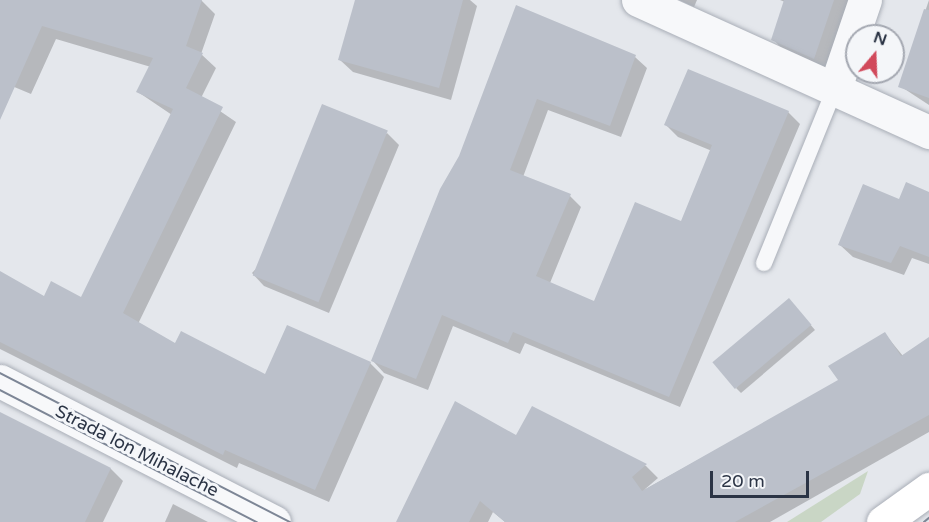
<!DOCTYPE html>
<html>
<head>
<meta charset="utf-8">
<style>
	body { margin:0 }
	#map { position:relative; width:929px; height:522px; overflow:hidden; background:#e4e7ec; font-family:"Varela Round",sans-serif }
	div>[style] { position:absolute }
	.green>* { inset:0; background:#c9d6c5 }
	.shadow>* { inset:0; background:#0003 }
	.building>* { inset:0; background:#bbc0ca; transform-origin:0 0 }
	.roads { filter:drop-shadow(0 0 2px #a9aeb7) drop-shadow(0 0 2px #a9aeb7) }
	.service>* { height:16px; margin:-8px; padding:0 8px; transform-origin:8px; border-radius:8px; background:#f7f8fa }
	.minor>* { height:33px; margin:-16.5px; padding:0 16.5px; transform-origin:16.5px; border-radius:16.5px; background:#f7f8fa }
	.primary>* { height:33px; margin:-16.5px; padding:0 16.5px; transform-origin:16.5px; border-radius:16.5px; background:#fff }
	.tram>* { height:1.5px; margin:-0.75px; padding:0 0.75px; transform-origin:0.75px; border-radius:0.75px; background:#7d8696 }
	span { translate:-50% -50%; white-space:nowrap; text-align:center; line-height:1.15; -webkit-text-stroke:6px #f4f6f9; paint-order:stroke }
	.street-label { font-size:18px; color:#2b3445 }
	.north { position:absolute; left:845px; top:24px; width:60px; height:60px; box-sizing:border-box; background:#f4f6f9; border:2px solid #a4a8b1; border-radius:50%; rotate:19deg; font-size:16px; font-weight:700; line-height:24px; text-align:center; color:#2b3445 }
	.north::after { content:''; display:block; margin:auto; width:21px; height:27px; background:#d1495b; clip-path:polygon(50% 0,100% 100%,50% 72%,0 100%) }
	.scale { position:absolute; left:710px; top:471px; width:99px; height:27px; box-sizing:border-box; border:3px solid #2b3445; border-top:0; padding-left:8px; font-size:18px; line-height:21px; white-space:nowrap; color:#2b3445; -webkit-text-stroke:4px #f4f6f9; paint-order:stroke }
</style>
</head>
<body>
<div id="map">
	<div class="green">
		<i style="clip-path:polygon(868px 471px,860px 494px,821px 522px,787px 522px)"></i>
	</div>
	<div class="shadow">
		<i style="clip-path:polygon(0 0,201px 0,215px 14px,201px 54px,216px 68px,201px 98px,236px 122px,138px 324px,175px 345px,266px 376px,370px 363px,384px 377px,329px 502px,239px 463px,237px 468px,0 349px,0 273px,45px 298px,82px 299px,172px 115px,138px 92px,151px 67px,56px 39px,31px 94px,0 81px)"></i>
		<i style="clip-path:polygon(356px 0,470px 0,477px 6px,451px 100px,353px 72px,340px 60px)"></i>
		<i style="clip-path:polygon(679px 0,697px 0,694px 7px)"></i>
		<i style="clip-path:polygon(780px 0,849px 0,825px 69px,784px 51px,773px 39px,785px 2px)"></i>
		<i style="clip-path:polygon(929px 0,929px 105px,900px 86px)"></i>
		<i style="clip-path:polygon(517px 7px,635px 57px,647px 68px,621px 137px,548px 110px,523px 177px,570px 196px,581px 207px,550px 283px,595px 303px,682px 223px,712px 151px,678px 137px,666px 125px,788px 112px,800px 124px,680px 407px,525px 343px,520px 354px,453px 326px,428px 390px,384px 373px,373px 361px,460px 157px)"></i>
		<i style="clip-path:polygon(387px 133px,399px 145px,329px 313px,264px 286px,252px 273px)"></i>
		<i style="clip-path:polygon(929px 193px,929px 264px,912px 258px,904px 275px,853px 257px,840px 245px,900px 200px)"></i>
		<i style="clip-path:polygon(793px 304px,815px 330px,741px 393px,736px 388px)"></i>
		<i style="clip-path:polygon(885px 334px,903px 356px,929px 338px,929px 432px,770px 522px,505px 522px,493px 512px,488px 522px,398px 522px,517px 437px,533px 408px,646px 466px,658px 478px,644px 490px,840px 381px)"></i>
		<i style="clip-path:polygon(0 414px,111px 469px,123px 481px,103px 522px,0 522px)"></i>
		<i style="clip-path:polygon(173px 504px,208px 522px,165px 522px)"></i>
	</div>
	<div class="building">
		<i style="clip-path:polygon(0 0,202px 0,186px 46px,203px 53px,186px 88px,223px 107px,123px 313px,175px 343px,181px 331px,265px 374px,287px 325px,371px 362px,315px 490px,225px 450px,223px 455px,0 342px,0 271px,44px 296px,51px 281px,81px 297px,173px 109px,136px 92px,153px 58px,42px 26px,0 120px)"></i>
		<i style="clip-path:polygon(355px 0,463px 0,439px 88px,338px 60px)"></i>
		<i style="clip-path:polygon(784px 0,834px 0,814px 59px,771px 40px)"></i>
		<i style="clip-path:polygon(516px 5px,636px 55px,610px 126px,537px 99px,510px 170px,571px 194px,536px 276px,594px 301px,635px 202px,681px 221px,712px 145px,664px 125px,688px 69px,789px 111px,669px 397px,513px 332px,508px 343px,442px 315px,416px 379px,371px 361px,440px 189px,459px 156px)"></i>
		<i style="clip-path:polygon(924px 9px,929px 10px,929px 98px,898px 87px)"></i>
		<i style="left:322px;top:104px;width:71px;height:185px;rotate:22deg"></i>
		<i style="clip-path:polygon(906px 182px,929px 192px,929px 257px,900px 246px,891px 263px,838px 245px,863px 184px,899px 199px)"></i>
		<i style="left:789px;top:298px;width:35px;height:100px;rotate:50deg"></i>
		<i style="clip-path:polygon(885px 332px,901px 356px,929px 337px,929px 415px,735px 522px,505px 522px,480px 501px,469px 522px,396px 522px,455px 401px,516px 435px,532px 406px,647px 464px,632px 477px,642px 491px,838px 380px,828px 366px)"></i>
		<i style="clip-path:polygon(0 412px,111px 468px,85px 522px,0 522px)"></i>
	</div>
	<div class="roads">
		<div class="service">
			<i style="left:764px;top:263px;width:189px;rotate:-67.9deg"></i>
		</div>
		<div class="minor">
			<i style="left:638px;top:0;width:320px;rotate:24.4deg"></i>
			<i style="left:835px;top:88px;width:93px;rotate:-71.2deg"></i>
			<i style="left:0;top:381px;width:308px;rotate:27.2deg"></i>
		</div>
		<div class="primary">
			<i style="left:883px;top:522px;width:57px;rotate:-35.7deg"></i>
		</div>
	</div>
	<div class="tram">
		<i style="left:0;top:373px;width:326px;rotate:27.2deg"></i>
		<i style="left:0;top:390px;width:289px;rotate:27.2deg"></i>
		<i style="left:924px;top:522px;width:6px;rotate:-39deg"></i>
	</div>
	<div class="street-label">
		<span style="left:137px;top:451px;rotate:27deg">Strada Ion Mihalache</span>
	</div>
	<div class="north">N</div>
	<div class="scale">20 m</div>
</div>
</body>
</html>
